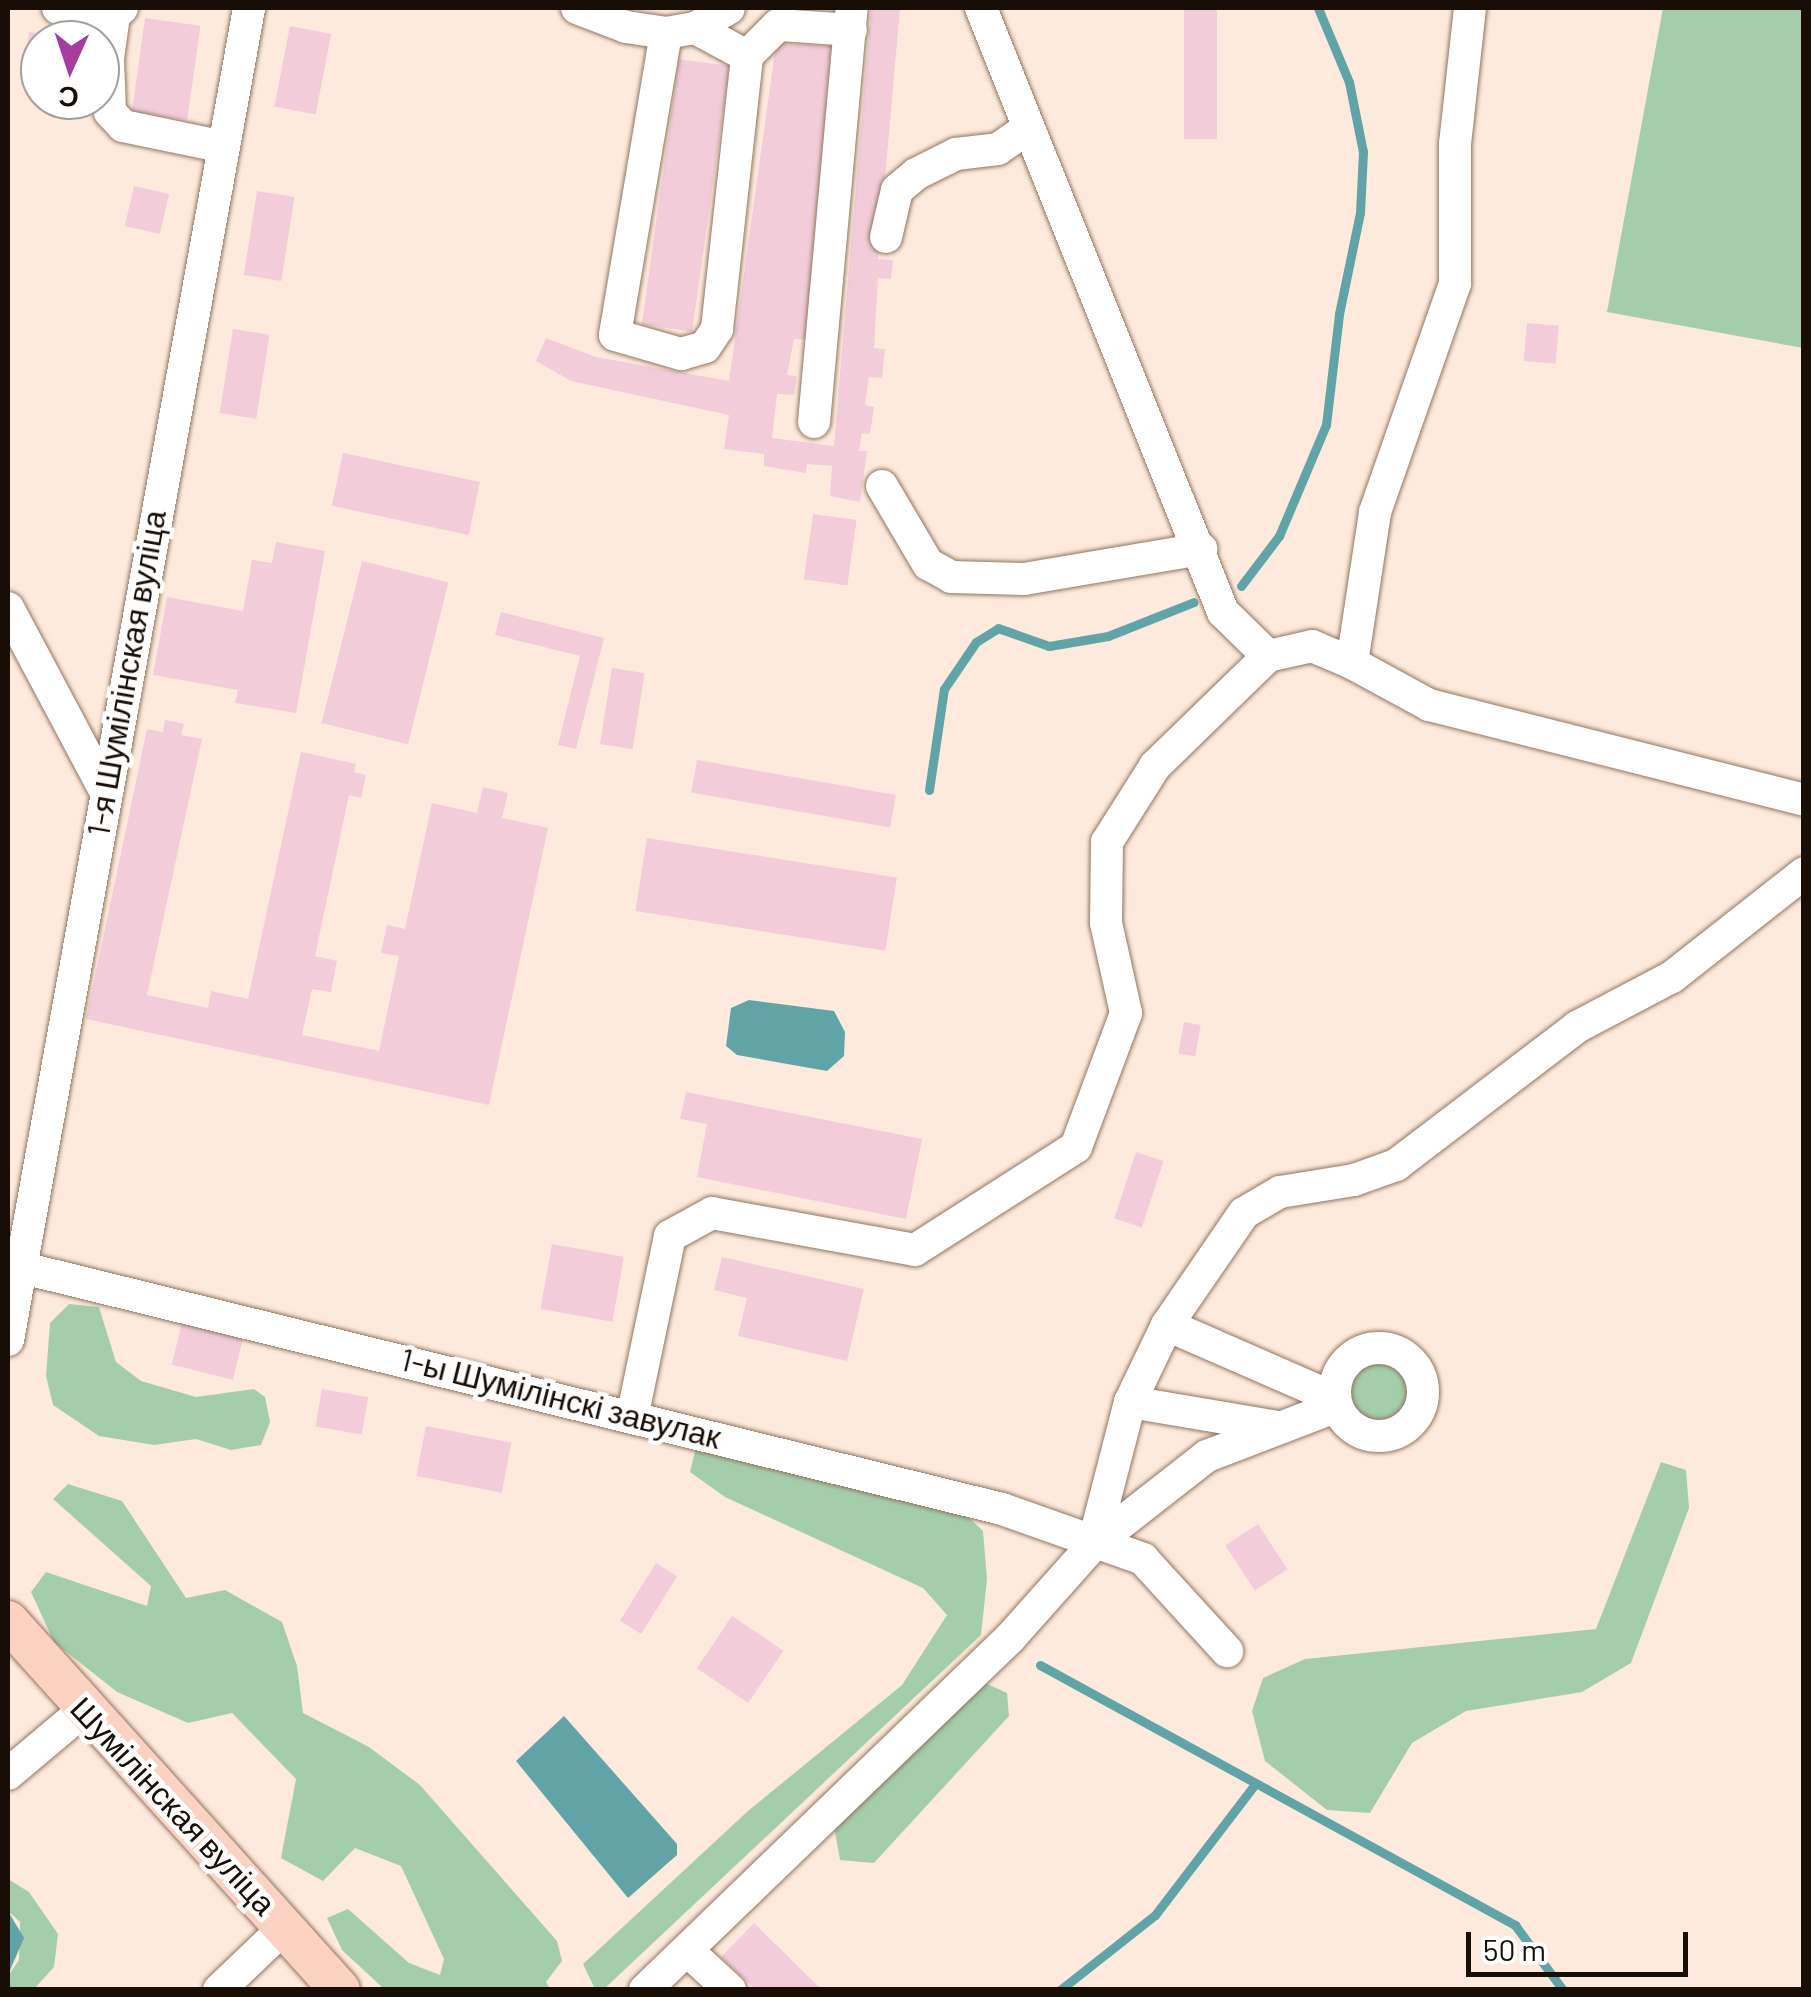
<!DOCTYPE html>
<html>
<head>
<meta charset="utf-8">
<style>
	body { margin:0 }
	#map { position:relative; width:1811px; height:1997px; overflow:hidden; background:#feeadc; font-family:Barlow,sans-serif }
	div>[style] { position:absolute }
	.green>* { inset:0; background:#a4ceaa }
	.round { border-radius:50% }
	.water>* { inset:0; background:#60a4a8 }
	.stream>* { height:9px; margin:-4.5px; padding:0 4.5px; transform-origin:4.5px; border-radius:4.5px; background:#60a4a8 }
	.building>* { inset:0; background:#f3ccda; transform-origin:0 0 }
	.roads { filter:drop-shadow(0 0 2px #927560) drop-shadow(0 0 2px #927560) }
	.minor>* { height:32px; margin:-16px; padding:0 16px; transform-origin:16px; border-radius:16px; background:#fff }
	.minor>.ring { margin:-16px; padding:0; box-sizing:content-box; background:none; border:32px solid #fff; border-radius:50% }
	.major>* { height:40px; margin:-20px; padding:0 20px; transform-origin:20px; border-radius:20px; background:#fbd2c2 }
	span { translate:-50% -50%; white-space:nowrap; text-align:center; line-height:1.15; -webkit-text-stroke:9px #fff; paint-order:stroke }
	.street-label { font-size:32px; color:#190e06 }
	.frame { position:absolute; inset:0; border:10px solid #190e06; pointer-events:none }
	.north { position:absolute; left:20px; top:20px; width:100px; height:100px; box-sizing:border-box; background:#fff; border:2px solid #a39f9b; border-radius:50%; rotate:183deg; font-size:28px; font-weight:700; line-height:40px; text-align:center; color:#190e06 }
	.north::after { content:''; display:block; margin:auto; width:35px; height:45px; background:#a63d9e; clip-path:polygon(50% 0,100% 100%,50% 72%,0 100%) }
	.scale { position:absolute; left:1466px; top:1932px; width:222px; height:45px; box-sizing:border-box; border:5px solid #190e06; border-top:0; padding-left:12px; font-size:30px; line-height:35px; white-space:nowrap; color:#190e06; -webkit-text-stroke:8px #fff; paint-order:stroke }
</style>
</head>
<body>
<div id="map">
	<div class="green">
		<i style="clip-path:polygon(1663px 8px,1803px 8px,1803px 348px,1607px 312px)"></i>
		<i style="clip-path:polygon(69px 1304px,99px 1307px,116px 1362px,141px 1381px,196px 1397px,254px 1389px,265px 1397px,270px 1422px,261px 1445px,231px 1450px,196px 1439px,154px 1445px,99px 1436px,53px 1405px,46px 1376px,50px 1323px)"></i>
		<i class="round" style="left:1348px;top:1361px;width:62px;height:62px"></i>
		<i style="clip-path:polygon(698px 1439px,956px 1505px,983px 1531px,987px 1579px,981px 1635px,604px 1989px,595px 1989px,583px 1964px,748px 1811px,902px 1685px,947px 1615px,923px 1588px,725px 1497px,690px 1472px)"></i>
		<i style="clip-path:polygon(1661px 1462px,1686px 1470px,1689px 1508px,1631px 1663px,1582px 1692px,1466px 1711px,1412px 1743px,1370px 1813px,1327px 1810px,1265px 1761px,1252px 1711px,1263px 1678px,1305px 1659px,1596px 1629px)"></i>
		<i style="clip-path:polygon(68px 1484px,122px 1501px,186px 1598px,225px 1590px,282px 1622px,297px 1666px,303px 1713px,369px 1747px,420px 1785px,557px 1941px,562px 1961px,546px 1982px,550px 1989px,384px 1989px,342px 1950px,327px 1918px,348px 1909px,409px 1963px,440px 1975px,444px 1959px,401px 1866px,355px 1848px,323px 1881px,281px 1858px,296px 1779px,232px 1713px,188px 1723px,117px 1692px,54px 1642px,31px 1592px,46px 1572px,147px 1606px,151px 1586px,53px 1499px)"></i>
		<i style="clip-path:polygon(983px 1682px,1007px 1693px,1009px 1716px,874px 1863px,840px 1860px,834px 1826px)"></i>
		<i style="clip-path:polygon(8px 1879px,29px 1892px,58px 1934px,54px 1967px,34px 1989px,8px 1989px,8px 1976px,19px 1960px,20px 1922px,8px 1911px)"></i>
	</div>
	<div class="water">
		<i style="clip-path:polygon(749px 1000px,834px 1011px,845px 1032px,844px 1056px,827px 1071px,737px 1055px,726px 1046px,731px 1008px)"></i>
		<i style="clip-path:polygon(564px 1716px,677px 1844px,677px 1855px,628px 1898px,516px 1761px)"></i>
		<i style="clip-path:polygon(8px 1911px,24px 1938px,8px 1975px)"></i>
	</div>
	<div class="stream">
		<i style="left:1241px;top:586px;width:63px;rotate:-52.8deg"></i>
		<i style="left:1279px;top:536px;width:121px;rotate:-67.1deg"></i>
		<i style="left:1326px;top:425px;width:112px;rotate:-83.3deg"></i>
		<i style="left:1339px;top:314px;width:103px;rotate:-78.3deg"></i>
		<i style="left:1360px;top:213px;width:61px;rotate:-87.2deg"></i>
		<i style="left:1363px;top:152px;width:71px;rotate:-101.3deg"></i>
		<i style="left:1349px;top:82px;width:80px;rotate:-112.7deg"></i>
		<i style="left:929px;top:790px;width:102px;rotate:-81.6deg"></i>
		<i style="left:944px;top:689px;width:57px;rotate:-55.8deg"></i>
		<i style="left:976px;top:642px;width:26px;rotate:-32deg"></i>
		<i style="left:998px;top:628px;width:54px;rotate:19.4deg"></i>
		<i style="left:1049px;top:646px;width:60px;rotate:-9.6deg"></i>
		<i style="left:1108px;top:636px;width:92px;rotate:-21.6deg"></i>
		<i style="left:1040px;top:1665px;width:542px;rotate:28.69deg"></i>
		<i style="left:1515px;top:1925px;width:81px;rotate:53.6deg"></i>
		<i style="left:1060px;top:1990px;width:121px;rotate:-38.3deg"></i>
		<i style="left:1155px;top:1915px;width:161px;rotate:-52.6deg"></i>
	</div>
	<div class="building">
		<i style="clip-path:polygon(871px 8px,900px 8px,878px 259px,893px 260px,891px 279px,878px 278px,874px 348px,885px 349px,882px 378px,869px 377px,865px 405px,874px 407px,870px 434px,862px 433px,859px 451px,867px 451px,860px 502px,830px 496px,832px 466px,807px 464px,806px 473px,764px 466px,764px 454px,724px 449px,729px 415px,571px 381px,536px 361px,546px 338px,596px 357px,729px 381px,776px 44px,831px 46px,807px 340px,794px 339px,787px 375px,797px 376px,794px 395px,777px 394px,772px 438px,834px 446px)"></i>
		<i style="left:1184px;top:8px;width:33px;height:131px"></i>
		<i style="left:145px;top:18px;width:56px;height:95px;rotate:8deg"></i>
		<i style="left:290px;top:26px;width:42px;height:82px;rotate:11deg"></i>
		<i style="clip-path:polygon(29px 32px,67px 38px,40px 40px,40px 87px,21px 84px)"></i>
		<i style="left:679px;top:59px;width:51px;height:268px;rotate:8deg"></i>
		<i style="left:134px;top:186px;width:36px;height:41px;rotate:13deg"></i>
		<i style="left:257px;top:191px;width:38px;height:85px;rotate:9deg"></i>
		<i style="left:1527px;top:323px;width:32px;height:38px;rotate:5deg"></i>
		<i style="left:233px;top:329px;width:37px;height:85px;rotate:9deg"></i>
		<i style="left:343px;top:453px;width:140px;height:54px;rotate:12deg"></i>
		<i style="left:813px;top:514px;width:44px;height:66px;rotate:8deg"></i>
		<i style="clip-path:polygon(276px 542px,325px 551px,296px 713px,235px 703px,238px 690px,153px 675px,167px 597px,243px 611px,252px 560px,272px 563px)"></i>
		<i style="left:362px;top:561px;width:89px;height:167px;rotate:14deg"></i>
		<i style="clip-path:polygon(501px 612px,604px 638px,576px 749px,558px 745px,580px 656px,495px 635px)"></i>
		<i style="left:612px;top:668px;width:33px;height:77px;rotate:9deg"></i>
		<i style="clip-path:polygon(165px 720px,184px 724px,181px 735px,202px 739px,147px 995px,208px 1008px,211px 991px,248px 999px,301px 752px,356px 764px,354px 772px,366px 775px,361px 798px,349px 795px,315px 956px,337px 961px,331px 992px,312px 989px,302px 1035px,379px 1051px,399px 956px,381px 953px,387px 925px,405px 929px,432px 803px,477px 813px,483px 787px,508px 793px,502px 818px,548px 828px,489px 1105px,86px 1019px,147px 729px,163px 732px)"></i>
		<i style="left:697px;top:760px;width:202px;height:33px;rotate:10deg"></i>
		<i style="left:647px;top:838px;width:253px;height:74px;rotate:9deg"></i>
		<i style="left:1184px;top:1022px;width:17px;height:32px;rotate:10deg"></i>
		<i style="clip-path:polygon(686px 1092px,922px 1139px,906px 1219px,697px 1177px,707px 1124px,680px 1119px)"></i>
		<i style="left:1136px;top:1152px;width:29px;height:70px;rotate:18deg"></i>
		<i style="left:552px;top:1244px;width:73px;height:66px;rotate:10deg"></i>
		<i style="clip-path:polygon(722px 1257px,864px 1289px,847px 1361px,738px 1336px,747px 1298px,714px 1290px)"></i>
		<i style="left:183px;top:1319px;width:63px;height:47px;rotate:14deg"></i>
		<i style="left:322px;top:1389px;width:47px;height:38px;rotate:10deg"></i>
		<i style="left:426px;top:1426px;width:87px;height:51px;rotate:11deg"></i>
		<i style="left:1258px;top:1524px;width:54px;height:39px;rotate:57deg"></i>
		<i style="left:656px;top:1563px;width:25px;height:68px;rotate:32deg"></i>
		<i style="left:732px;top:1616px;width:62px;height:63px;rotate:34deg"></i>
		<i style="clip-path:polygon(754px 1923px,822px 1990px,756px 1990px,721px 1957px)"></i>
	</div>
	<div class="roads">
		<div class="minor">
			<i style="left:58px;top:8px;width:56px;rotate:7.1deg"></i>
			<i style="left:122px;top:8px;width:11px;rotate:139deg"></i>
			<i style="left:114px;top:15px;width:44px;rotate:97.8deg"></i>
			<i style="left:108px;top:59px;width:53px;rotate:87.8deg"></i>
			<i style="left:110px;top:112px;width:19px;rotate:47deg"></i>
			<i style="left:123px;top:126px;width:103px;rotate:11.7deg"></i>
			<i style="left:577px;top:8px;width:53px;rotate:21.2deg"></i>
			<i style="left:626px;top:27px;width:40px;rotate:8.5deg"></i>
			<i style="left:666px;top:33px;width:29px;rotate:-10deg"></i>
			<i style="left:695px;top:28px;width:39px;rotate:-30deg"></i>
			<i style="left:981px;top:8px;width:651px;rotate:68.17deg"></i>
			<i style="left:1223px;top:612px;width:63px;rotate:44.4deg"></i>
			<i style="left:666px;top:33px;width:306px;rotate:99.6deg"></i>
			<i style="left:615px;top:335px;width:69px;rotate:16.1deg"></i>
			<i style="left:681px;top:354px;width:25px;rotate:-16deg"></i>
			<i style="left:705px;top:347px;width:22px;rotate:-56deg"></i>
			<i style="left:717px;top:329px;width:275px;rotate:-83.7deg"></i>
			<i style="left:747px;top:56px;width:59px;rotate:-151.7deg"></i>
			<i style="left:747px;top:56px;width:44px;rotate:-45deg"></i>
			<i style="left:778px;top:25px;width:73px;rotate:3.9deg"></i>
			<i style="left:886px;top:237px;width:48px;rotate:-76.8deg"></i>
			<i style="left:897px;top:190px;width:25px;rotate:-40deg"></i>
			<i style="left:916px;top:174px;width:45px;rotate:-26.6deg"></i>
			<i style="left:956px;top:154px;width:42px;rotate:-6.8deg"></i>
			<i style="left:998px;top:149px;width:37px;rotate:-35deg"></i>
			<i style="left:814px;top:422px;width:416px;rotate:-84.8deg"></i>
			<i style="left:882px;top:486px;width:91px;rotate:59.5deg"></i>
			<i style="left:928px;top:564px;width:26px;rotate:29deg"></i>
			<i style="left:951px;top:577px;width:73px;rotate:1.6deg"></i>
			<i style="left:1024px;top:579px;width:180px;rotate:-9.6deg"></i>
			<i style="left:8px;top:608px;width:203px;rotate:62deg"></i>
			<i style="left:1352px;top:663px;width:88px;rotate:28.6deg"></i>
			<i style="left:1429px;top:705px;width:387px;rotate:14.2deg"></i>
			<i style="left:23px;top:1268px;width:1008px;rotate:13.83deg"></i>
			<i style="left:1002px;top:1509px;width:150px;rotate:19.5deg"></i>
			<i style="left:1143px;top:1559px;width:125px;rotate:47.6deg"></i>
			<i style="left:1167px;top:1325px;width:182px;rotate:23.6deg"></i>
			<i style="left:8px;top:1340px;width:1354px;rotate:-79.74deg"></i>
			<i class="ring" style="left:1335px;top:1348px;width:56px;height:56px"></i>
			<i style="left:1130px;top:1402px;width:150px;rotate:9.6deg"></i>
			<i style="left:633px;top:1413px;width:181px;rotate:-78.2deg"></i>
			<i style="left:670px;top:1236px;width:48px;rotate:-28.7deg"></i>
			<i style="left:712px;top:1213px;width:206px;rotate:10.3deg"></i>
			<i style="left:915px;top:1250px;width:191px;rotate:-32.6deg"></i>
			<i style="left:1076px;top:1147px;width:143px;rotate:-69.5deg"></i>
			<i style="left:1126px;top:1013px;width:92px;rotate:-102.5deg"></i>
			<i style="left:1106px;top:923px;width:81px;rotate:-89.3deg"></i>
			<i style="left:1107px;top:842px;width:90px;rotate:-57.7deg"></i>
			<i style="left:1155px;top:766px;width:158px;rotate:-44.2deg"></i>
			<i style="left:1268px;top:656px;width:45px;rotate:-12.8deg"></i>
			<i style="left:1312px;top:646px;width:43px;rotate:23deg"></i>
			<i style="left:1352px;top:663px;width:153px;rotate:-81.3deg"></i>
			<i style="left:1375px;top:512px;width:242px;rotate:-70.7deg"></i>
			<i style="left:1455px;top:284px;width:140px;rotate:-90deg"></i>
			<i style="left:1455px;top:144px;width:137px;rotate:-83.7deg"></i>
			<i style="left:1093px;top:1545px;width:148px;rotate:-75.5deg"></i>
			<i style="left:1130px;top:1402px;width:85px;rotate:-64.3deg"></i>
			<i style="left:1167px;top:1325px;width:136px;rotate:-55.5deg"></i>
			<i style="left:1244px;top:1213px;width:42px;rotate:-30.3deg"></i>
			<i style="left:1280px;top:1192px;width:75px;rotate:-9.2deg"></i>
			<i style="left:1354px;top:1180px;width:45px;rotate:-19.7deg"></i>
			<i style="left:1396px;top:1165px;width:228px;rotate:-37.3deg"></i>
			<i style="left:1577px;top:1027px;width:107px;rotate:-27.8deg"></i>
			<i style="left:1672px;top:977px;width:168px;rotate:-38.2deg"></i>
			<i style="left:8px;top:1774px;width:99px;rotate:-40.1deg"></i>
			<i style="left:689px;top:1952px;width:56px;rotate:42.8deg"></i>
			<i style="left:219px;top:1990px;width:93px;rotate:-43.7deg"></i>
			<i style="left:645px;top:1990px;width:508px;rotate:-43.96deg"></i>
			<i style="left:1011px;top:1637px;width:123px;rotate:-48.3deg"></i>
			<i style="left:1093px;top:1545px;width:145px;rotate:-38deg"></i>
			<i style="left:1207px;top:1456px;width:139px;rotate:-21deg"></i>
		</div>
		<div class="major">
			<i style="left:8px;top:1621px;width:496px;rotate:48deg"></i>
		</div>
	</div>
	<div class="street-label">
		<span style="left:125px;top:673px;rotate:-80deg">1-я Шумілінская вуліца</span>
		<span style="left:561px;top:1397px;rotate:14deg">1-ы Шумілінскі завулак</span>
		<span style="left:174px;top:1805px;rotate:47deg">Шумілінская вуліца</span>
	</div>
	<div class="frame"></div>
	<div class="north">С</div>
	<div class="scale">50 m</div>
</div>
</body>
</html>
